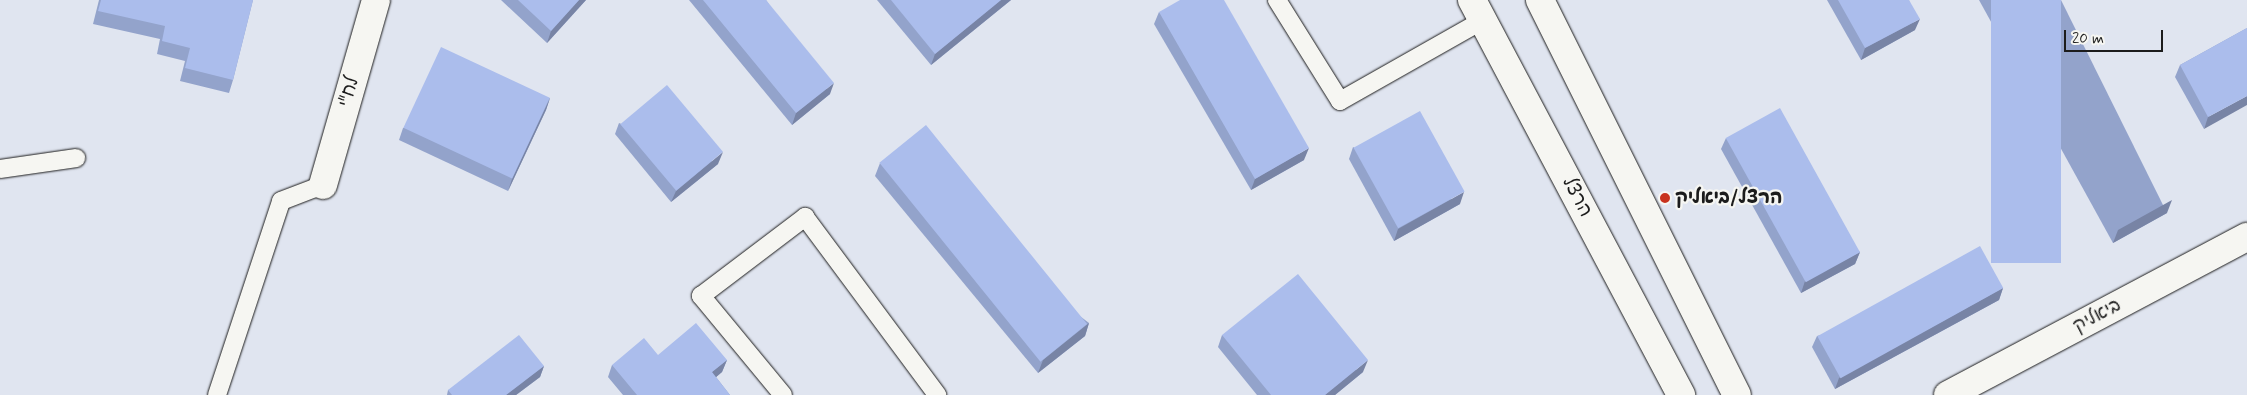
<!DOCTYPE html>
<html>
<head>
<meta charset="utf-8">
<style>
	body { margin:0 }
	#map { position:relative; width:2247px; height:395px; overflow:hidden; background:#e0e5f0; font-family:Mynerve,"Playpen Sans Hebrew",sans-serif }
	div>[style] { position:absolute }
	.roads { filter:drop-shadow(0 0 1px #1c1c1c) drop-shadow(0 0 1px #1c1c1c) }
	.service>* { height:18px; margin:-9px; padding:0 9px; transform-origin:9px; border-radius:9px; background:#f6f6f2 }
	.minor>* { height:28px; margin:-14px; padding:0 14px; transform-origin:14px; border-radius:14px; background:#f6f6f2 }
	.tertiary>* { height:28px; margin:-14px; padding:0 14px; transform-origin:14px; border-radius:14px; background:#f6f6f2 }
	.wall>* { inset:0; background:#93a3cb }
	.shaded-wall>* { inset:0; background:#7884a5 }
	.building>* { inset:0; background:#abbdec; transform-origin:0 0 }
	.dots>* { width:14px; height:14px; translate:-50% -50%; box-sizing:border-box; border:2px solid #f6f6f2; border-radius:50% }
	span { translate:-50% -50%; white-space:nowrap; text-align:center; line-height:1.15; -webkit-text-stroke:4.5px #f6f6f2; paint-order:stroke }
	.street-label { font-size:19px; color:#1c1c1c }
	.poi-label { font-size:19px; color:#1c1c1c; font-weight:700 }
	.left { translate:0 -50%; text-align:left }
	.scale { position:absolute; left:2064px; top:30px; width:99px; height:22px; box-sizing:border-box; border:2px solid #1c1c1c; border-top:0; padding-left:6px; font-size:15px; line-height:18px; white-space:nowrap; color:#1c1c1c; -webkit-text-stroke:4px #f6f6f2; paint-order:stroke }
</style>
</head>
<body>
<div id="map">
	<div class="roads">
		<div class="service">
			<i style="left:1277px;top:0;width:119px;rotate:58deg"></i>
			<i style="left:1340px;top:101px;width:164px;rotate:-29.5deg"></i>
			<i style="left:0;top:169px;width:77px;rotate:-8.2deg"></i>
			<i style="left:217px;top:395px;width:204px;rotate:-71.7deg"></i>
			<i style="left:281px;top:201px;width:45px;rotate:-20.9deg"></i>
			<i style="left:783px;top:395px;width:129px;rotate:-129.6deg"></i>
			<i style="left:701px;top:296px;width:131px;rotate:-37.2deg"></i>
			<i style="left:805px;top:217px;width:222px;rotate:53.4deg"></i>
		</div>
		<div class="minor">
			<i style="left:323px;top:185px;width:192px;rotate:-74deg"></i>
			<i style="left:1948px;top:395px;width:338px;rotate:-27.9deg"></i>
		</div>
		<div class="tertiary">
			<i style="left:1472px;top:0;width:447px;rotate:62.1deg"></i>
			<i style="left:1540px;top:0;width:441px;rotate:63.5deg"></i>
		</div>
	</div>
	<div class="wall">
		<i style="clip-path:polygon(99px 0,253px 0,233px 80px,229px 93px,180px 81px,185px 61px,157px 54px,160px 39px,93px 24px)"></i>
		<i style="clip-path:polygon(501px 0,586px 0,547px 43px)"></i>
		<i style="clip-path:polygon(689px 0,766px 0,830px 94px,792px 125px)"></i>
		<i style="clip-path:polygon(877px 0,1011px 0,931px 65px)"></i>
		<i style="clip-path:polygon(1827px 0,1909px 0,1915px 30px,1861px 60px)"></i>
		<i style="clip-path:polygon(1979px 0,2061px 0,2167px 213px,2113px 243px)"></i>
		<i style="clip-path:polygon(1159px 12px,1304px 160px,1251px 190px,1154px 24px)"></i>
		<i style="clip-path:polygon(2247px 28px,2204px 129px,2175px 77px,2180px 65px)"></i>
		<i style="clip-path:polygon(550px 98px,546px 110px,508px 191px,399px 140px,403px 128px)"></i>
		<i style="clip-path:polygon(619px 123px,718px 164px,671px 202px,615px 134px)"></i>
		<i style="clip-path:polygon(1726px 138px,1860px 252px,1855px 264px,1801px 293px,1721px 149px)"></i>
		<i style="clip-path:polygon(1353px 147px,1460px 204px,1394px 241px,1349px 159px)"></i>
		<i style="clip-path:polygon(880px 163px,1089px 323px,1085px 336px,1038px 373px,875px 176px)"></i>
		<i style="clip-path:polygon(2003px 288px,1999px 300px,1835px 389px,1812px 347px,1817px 336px)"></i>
		<i style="clip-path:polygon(1222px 335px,1363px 372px,1335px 395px,1257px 395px,1218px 347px)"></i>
		<i style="clip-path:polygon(727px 360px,722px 372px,716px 377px,730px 395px,623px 395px,608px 377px,612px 365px)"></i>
		<i style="clip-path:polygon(544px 366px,540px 377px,516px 395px,447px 395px,448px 390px)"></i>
	</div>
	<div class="shaded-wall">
		<i style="clip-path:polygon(579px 0,586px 0,547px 43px,551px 31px)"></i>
		<i style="clip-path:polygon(1001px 0,1011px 0,931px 65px,935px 54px)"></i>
		<i style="clip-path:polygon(1920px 19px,1915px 30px,1861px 60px,1865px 48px)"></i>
		<i style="clip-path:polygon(834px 83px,830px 94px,792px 125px,796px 113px)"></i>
		<i style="clip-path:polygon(2247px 96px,2247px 105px,2204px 129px,2208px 117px)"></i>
		<i style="clip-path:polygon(550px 98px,546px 110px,508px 191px,512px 179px)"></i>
		<i style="clip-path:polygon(1309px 148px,1304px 160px,1251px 190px,1255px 179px)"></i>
		<i style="clip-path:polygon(723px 152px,718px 164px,671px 202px,676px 191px)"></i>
		<i style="clip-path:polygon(1464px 192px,1460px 204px,1394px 241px,1398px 229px)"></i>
		<i style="clip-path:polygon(2172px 200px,2167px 213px,2113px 243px,2118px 230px)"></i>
		<i style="clip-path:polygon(1860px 252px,1855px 264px,1801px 293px,1805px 281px)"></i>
		<i style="clip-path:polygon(2003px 288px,1999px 300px,1835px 389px,1839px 378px)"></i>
		<i style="clip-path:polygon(1089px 323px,1085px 336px,1038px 373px,1043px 360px)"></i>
		<i style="clip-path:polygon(727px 360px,722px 372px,708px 384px,712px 372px)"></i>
		<i style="clip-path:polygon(1368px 360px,1363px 372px,1335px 395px,1325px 395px)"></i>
		<i style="clip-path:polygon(544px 366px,540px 377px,516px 395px,506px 395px)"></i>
	</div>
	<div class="building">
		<i style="clip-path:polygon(101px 0,253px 0,233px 80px,185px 68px,190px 48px,162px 41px,165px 26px,98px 11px)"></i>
		<i style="clip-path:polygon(518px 0,579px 0,551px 31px)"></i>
		<i style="clip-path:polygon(703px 0,766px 0,834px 83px,796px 113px)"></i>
		<i style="clip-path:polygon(891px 0,1001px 0,935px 54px)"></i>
		<i style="clip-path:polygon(1180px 0,1224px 0,1309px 148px,1255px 179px,1159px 12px)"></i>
		<i style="clip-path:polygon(1838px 0,1909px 0,1920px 19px,1865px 48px)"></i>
		<i style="left:1991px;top:0;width:70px;height:263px"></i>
		<i style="clip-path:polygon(2247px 28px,2247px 96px,2208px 117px,2180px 65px)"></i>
		<i style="left:441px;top:47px;width:120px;height:89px;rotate:25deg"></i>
		<i style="left:667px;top:85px;width:87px;height:61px;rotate:50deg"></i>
		<i style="left:1780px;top:108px;width:165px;height:62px;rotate:61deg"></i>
		<i style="left:1420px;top:111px;width:92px;height:76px;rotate:61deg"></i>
		<i style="left:926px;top:125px;width:256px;height:60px;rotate:51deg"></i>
		<i style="left:1980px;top:246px;width:48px;height:186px;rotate:61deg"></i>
		<i style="clip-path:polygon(1298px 274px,1368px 360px,1325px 395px,1271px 395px,1222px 335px)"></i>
		<i style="clip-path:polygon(696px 323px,727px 360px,712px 372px,730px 395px,637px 395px,612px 365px,644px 338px,658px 355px)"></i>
		<i style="clip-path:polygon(519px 335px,544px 366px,506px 395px,452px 395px,448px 390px)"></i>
	</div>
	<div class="dots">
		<i style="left:1665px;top:198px;background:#c8321e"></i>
	</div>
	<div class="street-label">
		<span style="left:349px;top:92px;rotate:-74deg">לח"י</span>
		<span style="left:1577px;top:197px;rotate:62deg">הרצל</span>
		<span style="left:2097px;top:316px;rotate:-28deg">ביאליק</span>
	</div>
	<div class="poi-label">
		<span class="left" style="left:1675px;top:198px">הרצל/ביאליק</span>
	</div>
	<div class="scale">20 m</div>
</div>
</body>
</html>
